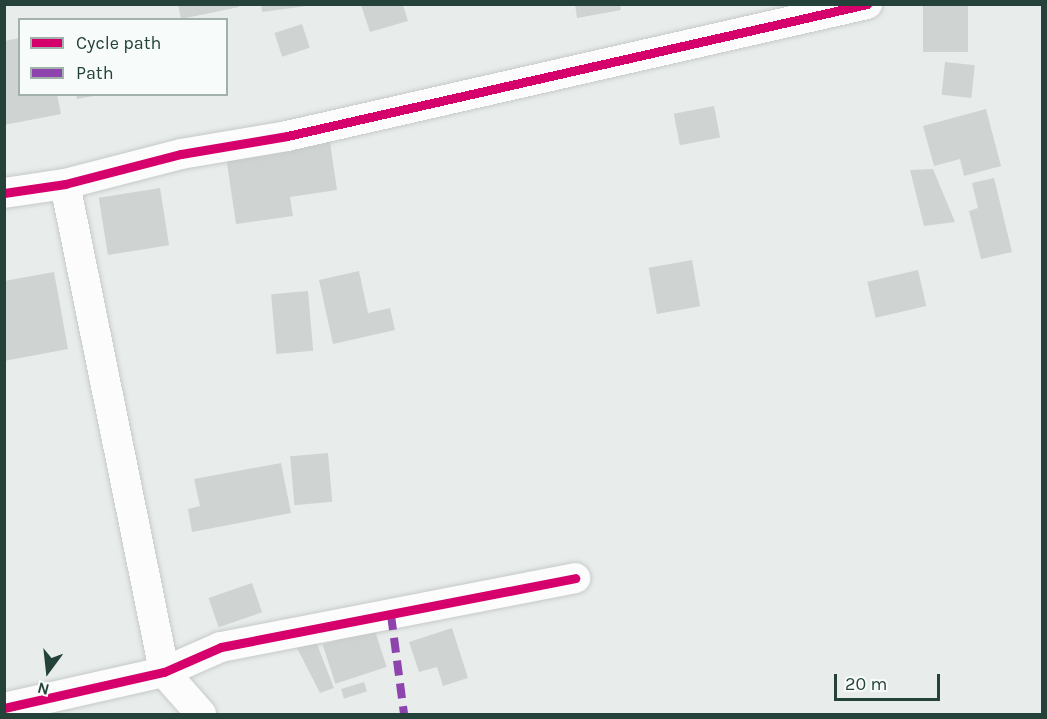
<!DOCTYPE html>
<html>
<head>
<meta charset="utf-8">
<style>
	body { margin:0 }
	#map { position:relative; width:1047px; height:719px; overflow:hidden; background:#e8edeb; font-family:Karla,sans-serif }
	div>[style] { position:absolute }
	.building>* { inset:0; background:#cfd4d2; transform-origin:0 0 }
	.roads { filter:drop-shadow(0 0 2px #c5cac8) drop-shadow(0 0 2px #c5cac8) }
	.street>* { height:30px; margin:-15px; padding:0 15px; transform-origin:15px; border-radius:15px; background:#fcfcfc }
	.quiet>* { height:8px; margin-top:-4px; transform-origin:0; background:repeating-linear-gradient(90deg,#8e44ad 0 15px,transparent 0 23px) }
	.cycleway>* { height:9px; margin:-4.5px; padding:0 4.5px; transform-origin:4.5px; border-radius:4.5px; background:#d6006c }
	span { translate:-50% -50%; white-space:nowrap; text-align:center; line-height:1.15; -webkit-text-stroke:5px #f7fbf9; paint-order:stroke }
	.frame { position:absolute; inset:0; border:6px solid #24423a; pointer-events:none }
	.legend { position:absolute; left:18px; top:18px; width:210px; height:78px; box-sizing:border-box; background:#f7fbf9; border:2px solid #a3b1ad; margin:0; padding:8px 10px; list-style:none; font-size:18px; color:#24423a }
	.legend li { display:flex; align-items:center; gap:12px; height:30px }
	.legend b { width:30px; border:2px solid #a3b1ad }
	.north { position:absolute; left:18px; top:641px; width:60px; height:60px; -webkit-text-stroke:4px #f7fbf9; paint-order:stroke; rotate:195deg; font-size:16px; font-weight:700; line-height:24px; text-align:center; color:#24423a }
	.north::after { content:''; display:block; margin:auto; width:21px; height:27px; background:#24423a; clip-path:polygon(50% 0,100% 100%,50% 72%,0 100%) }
	.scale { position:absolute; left:834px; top:674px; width:106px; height:27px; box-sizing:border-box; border:3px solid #24423a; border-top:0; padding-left:8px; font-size:18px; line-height:21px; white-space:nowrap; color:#24423a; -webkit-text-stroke:4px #f7fbf9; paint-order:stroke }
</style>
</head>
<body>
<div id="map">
	<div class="building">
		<i style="clip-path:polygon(178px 4px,239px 4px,239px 7px,181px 19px)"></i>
		<i style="clip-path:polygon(261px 4px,307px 4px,307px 6px,262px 12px)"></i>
		<i style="clip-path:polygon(575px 4px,620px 4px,621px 10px,577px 18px)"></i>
		<i style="left:923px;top:4px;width:45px;height:48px"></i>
		<i style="clip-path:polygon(361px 5px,403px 5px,408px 21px,370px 32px)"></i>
		<i style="left:302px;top:24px;width:25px;height:29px;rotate:72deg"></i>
		<i style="clip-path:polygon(20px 38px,20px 94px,57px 94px,61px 114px,4px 125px,4px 41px)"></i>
		<i style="left:945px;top:62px;width:30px;height:33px;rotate:6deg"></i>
		<i style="clip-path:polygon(76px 94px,94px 94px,94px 96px,77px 99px)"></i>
		<i style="left:714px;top:106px;width:32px;height:41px;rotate:79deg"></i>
		<i style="clip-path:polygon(986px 109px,1001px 166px,964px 176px,960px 159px,934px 166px,923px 126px)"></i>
		<i style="clip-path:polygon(329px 135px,337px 190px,290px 197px,293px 216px,236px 224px,225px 150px)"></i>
		<i style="clip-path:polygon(933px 169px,955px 222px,924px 226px,910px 170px)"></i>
		<i style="clip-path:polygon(994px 178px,1012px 252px,981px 259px,969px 211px,978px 208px,972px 183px)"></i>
		<i style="left:160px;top:188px;width:58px;height:62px;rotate:81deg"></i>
		<i style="left:692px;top:260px;width:47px;height:44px;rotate:80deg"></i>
		<i style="left:918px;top:270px;width:37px;height:52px;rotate:77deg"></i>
		<i style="clip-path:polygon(359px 271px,368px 313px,390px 308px,395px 330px,333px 344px,319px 280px)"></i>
		<i style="clip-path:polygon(54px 272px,68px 349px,4px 361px,4px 281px)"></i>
		<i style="left:308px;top:291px;width:60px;height:37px;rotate:85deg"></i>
		<i style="left:328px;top:453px;width:49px;height:38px;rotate:85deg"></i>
		<i style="clip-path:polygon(281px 463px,291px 513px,192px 532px,188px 509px,200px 506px,194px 479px)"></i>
		<i style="left:252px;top:583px;width:31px;height:46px;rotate:71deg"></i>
		<i style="left:374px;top:628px;width:41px;height:54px;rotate:72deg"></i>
		<i style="clip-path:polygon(452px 628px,468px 678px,443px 686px,437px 667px,419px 672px,409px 642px)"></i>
		<i style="clip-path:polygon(315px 639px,334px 688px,320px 693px,296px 646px)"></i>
		<i style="left:364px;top:682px;width:10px;height:24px;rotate:73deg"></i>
	</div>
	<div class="roads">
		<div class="street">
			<i style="left:65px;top:184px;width:498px;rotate:78.5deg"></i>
			<i style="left:164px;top:672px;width:56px;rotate:48.6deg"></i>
			<i style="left:4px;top:193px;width:62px;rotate:-8.4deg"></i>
			<i style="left:65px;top:184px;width:120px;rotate:-14.5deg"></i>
			<i style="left:181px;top:154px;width:108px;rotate:-9.6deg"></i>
			<i style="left:287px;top:136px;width:595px;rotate:-12.82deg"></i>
			<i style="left:4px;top:708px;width:164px;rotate:-12.7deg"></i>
			<i style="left:164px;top:672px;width:62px;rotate:-23.7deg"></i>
			<i style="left:221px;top:647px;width:361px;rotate:-11deg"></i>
		</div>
	</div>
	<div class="quiet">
		<i style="left:391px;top:615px;width:100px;rotate:82.5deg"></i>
	</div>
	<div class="cycleway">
		<i style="left:4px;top:193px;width:62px;rotate:-8.4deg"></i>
		<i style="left:65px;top:184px;width:120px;rotate:-14.5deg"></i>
		<i style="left:181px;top:154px;width:108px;rotate:-9.6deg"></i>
		<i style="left:287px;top:136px;width:595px;rotate:-12.82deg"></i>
		<i style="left:4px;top:708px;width:164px;rotate:-12.7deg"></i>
		<i style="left:164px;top:672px;width:62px;rotate:-23.7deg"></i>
		<i style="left:221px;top:647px;width:361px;rotate:-11deg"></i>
	</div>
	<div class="frame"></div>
	<ul class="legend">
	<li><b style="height:8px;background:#d6006c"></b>Cycle path</li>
	<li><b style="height:8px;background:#8e44ad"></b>Path</li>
	</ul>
	<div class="north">N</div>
	<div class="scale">20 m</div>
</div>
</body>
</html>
